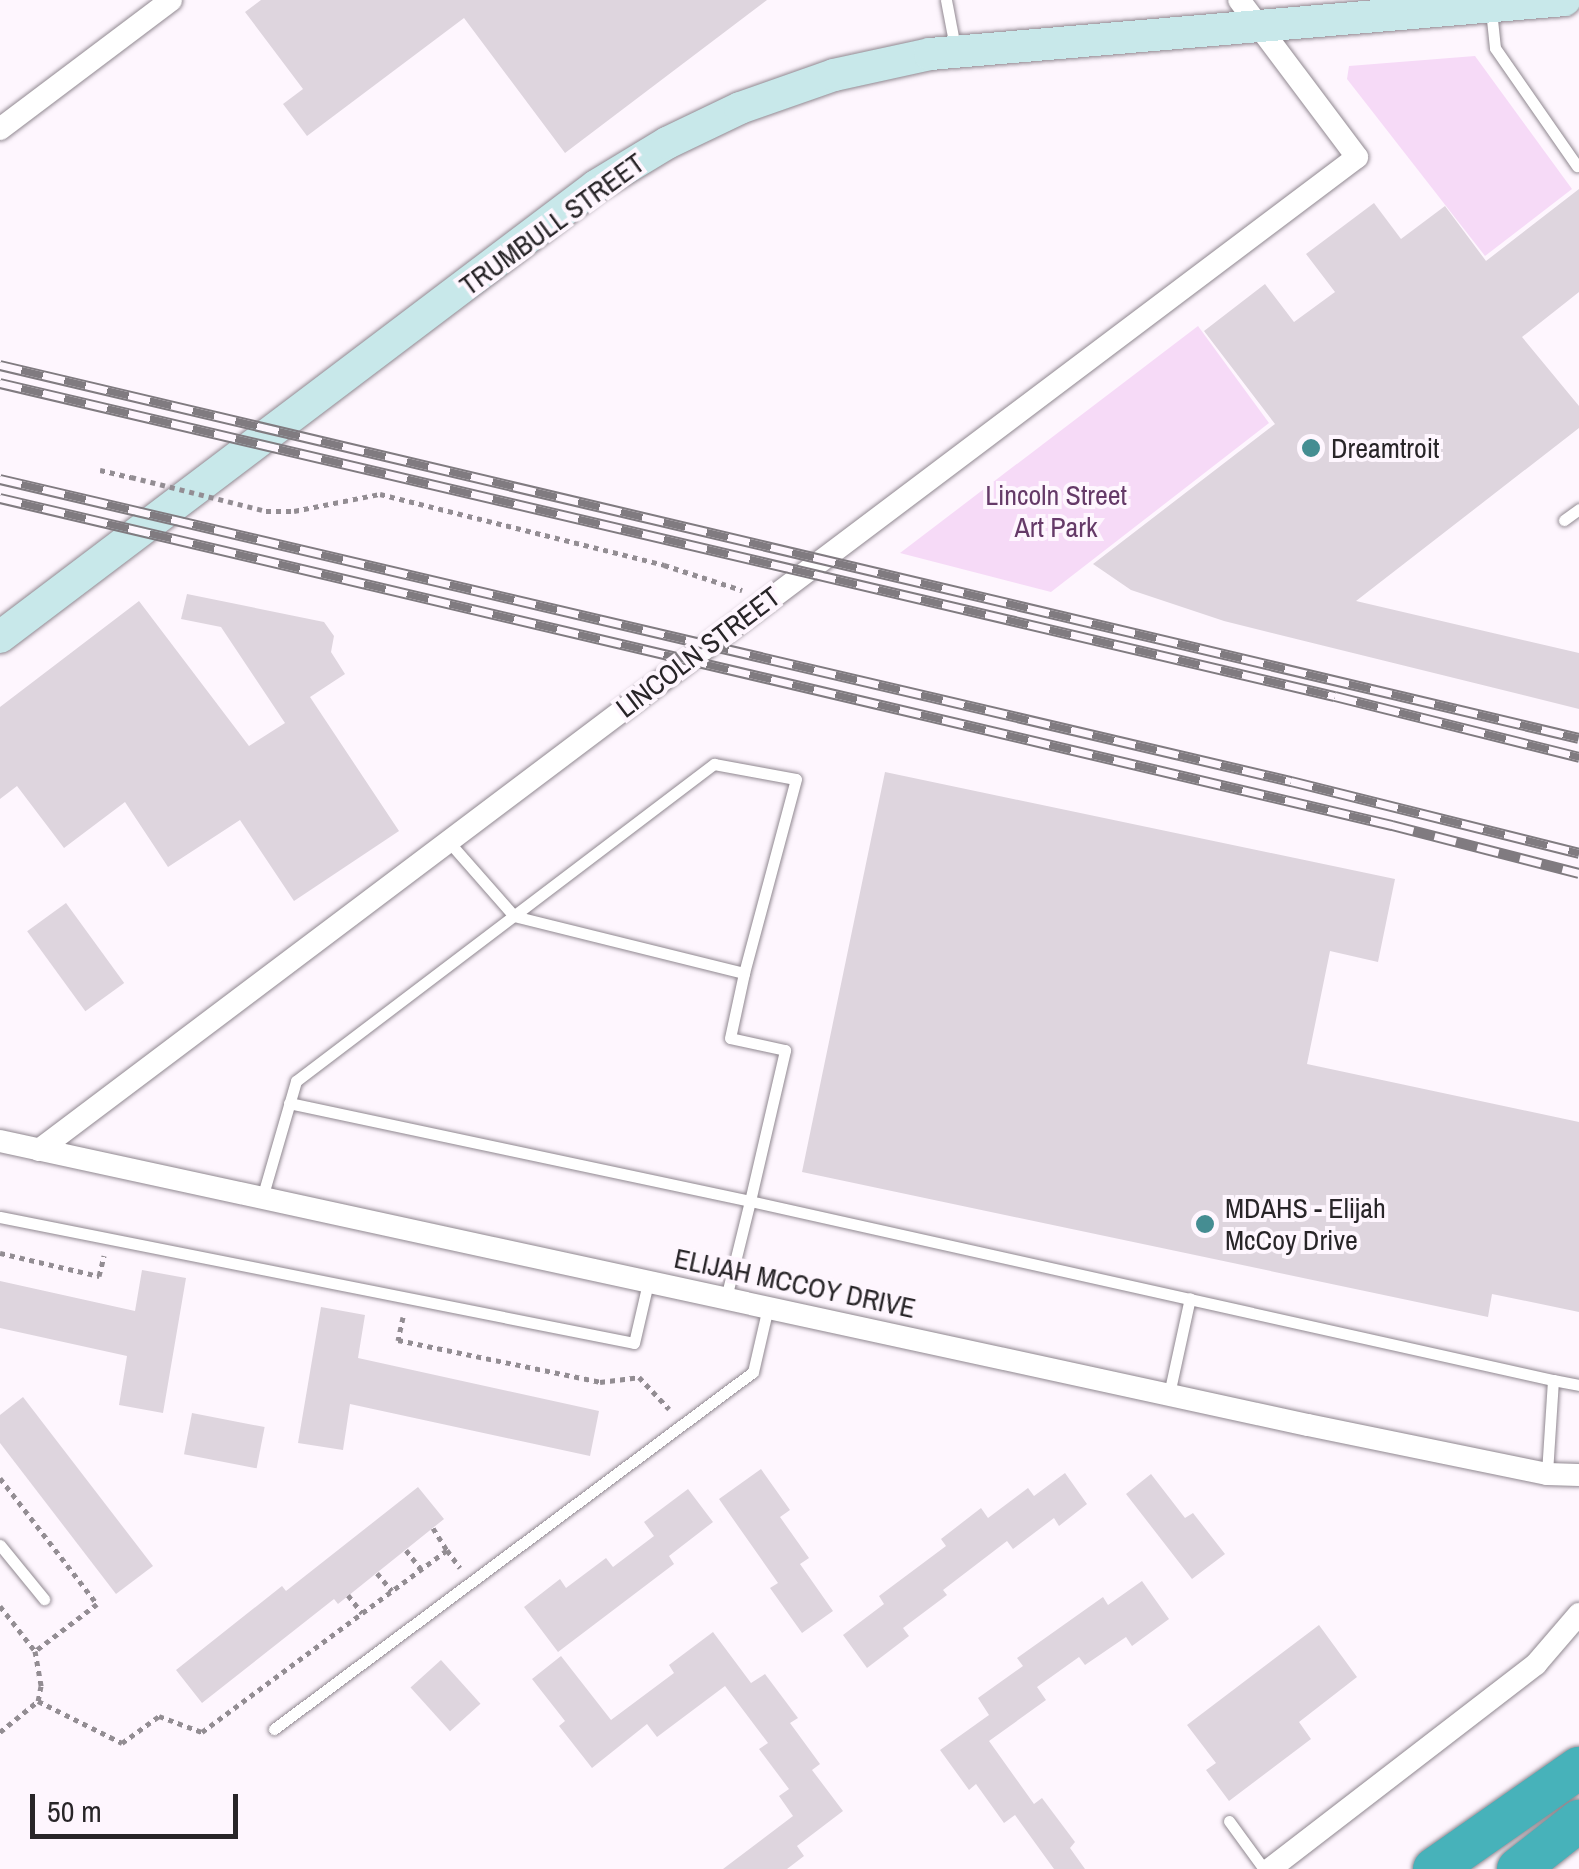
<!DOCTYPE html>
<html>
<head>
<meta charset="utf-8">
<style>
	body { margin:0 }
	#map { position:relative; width:1579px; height:1869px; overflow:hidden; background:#fef6fe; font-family:"Archivo Narrow",sans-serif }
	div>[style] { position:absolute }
	.green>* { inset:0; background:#f6daf7 }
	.building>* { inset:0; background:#ded5de; transform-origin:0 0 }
	.path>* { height:5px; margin-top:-2.5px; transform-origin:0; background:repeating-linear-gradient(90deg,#938d93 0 5px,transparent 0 10px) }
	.roads { filter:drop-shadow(0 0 2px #908890) drop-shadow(0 0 2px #908890) }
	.lane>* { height:11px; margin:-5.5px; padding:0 5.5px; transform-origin:5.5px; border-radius:5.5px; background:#fff }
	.street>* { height:22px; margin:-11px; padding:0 11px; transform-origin:11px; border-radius:11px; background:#fff }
	.secondary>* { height:32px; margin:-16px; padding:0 16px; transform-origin:16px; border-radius:16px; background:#c8e8ea }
	.highway>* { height:42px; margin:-21px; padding:0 21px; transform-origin:21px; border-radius:21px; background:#47b2ba }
	.rail>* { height:11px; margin-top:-5.5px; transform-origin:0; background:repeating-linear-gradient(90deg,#fef6fe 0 22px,#807b80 0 44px); box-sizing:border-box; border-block:2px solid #807b80 }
	.path-bridge>* { height:5px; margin-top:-2.5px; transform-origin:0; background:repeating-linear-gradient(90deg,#938d93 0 5px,transparent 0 10px) }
	.dots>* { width:28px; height:28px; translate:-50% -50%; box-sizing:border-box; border:5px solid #fef6fe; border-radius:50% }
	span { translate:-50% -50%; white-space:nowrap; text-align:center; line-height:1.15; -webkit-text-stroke:8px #fef6fe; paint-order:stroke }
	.street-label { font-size:28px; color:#282528 }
	.poi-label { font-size:28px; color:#282528 }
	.left { translate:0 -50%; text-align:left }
	.park-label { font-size:28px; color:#653a68 }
	.scale { position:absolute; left:30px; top:1794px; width:208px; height:45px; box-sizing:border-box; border:5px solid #282528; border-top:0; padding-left:12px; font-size:30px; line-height:35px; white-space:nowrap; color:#282528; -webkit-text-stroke:8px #fef6fe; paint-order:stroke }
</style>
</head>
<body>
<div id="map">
	<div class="green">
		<i style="clip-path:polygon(1475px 56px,1572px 189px,1485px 256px,1347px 79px,1349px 66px)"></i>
		<i style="clip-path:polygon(1198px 326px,1269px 423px,1051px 592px,900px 553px)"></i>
	</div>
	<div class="building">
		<i style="clip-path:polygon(261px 0,767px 0,565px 153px,464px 18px,307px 136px,283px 104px,303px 89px,245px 12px)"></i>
		<i style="clip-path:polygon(1579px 189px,1579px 292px,1522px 337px,1579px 406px,1579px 428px,1356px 601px,1579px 653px,1579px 709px,1224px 621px,1131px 590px,1093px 564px,1275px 424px,1204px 331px,1265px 284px,1294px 322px,1335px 292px,1306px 254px,1374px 203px,1401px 239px,1445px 206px,1486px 261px)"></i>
		<i style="clip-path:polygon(187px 594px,324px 622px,334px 636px,331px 652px,345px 674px,310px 697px,399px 831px,294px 901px,240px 820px,168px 867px,125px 802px,64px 848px,17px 786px,0 799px,0 707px,139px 601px,249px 746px,285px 723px,221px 627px,181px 619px)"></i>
		<i style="clip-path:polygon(885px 772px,1395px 879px,1378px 962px,1330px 951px,1307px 1064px,1579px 1122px,1579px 1312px,1492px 1294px,1488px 1317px,802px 1172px)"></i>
		<i style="left:66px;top:903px;width:99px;height:48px;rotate:54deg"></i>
		<i style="clip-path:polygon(142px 1270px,186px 1278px,163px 1413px,119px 1405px,127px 1356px,0 1328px,0 1281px,135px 1311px)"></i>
		<i style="clip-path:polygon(321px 1307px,365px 1315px,358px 1358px,599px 1411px,590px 1456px,350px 1404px,343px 1450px,298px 1443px)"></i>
		<i style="clip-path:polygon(23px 1397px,153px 1566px,116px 1594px,0 1443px,0 1415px)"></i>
		<i style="left:192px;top:1413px;width:74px;height:42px;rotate:11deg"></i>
		<i style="clip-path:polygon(761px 1469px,790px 1510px,780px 1517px,809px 1558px,800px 1564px,833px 1611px,802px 1633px,770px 1588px,778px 1583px,719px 1499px)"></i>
		<i style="clip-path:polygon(1065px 1473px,1087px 1504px,1059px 1526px,1054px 1518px,1013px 1549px,1007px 1541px,943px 1590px,947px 1595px,903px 1628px,909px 1636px,867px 1668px,843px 1635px,884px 1604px,879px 1596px,946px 1546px,941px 1539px,981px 1508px,988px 1518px,1028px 1488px,1034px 1496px)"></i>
		<i style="clip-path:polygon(1151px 1474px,1185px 1518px,1193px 1513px,1225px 1554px,1192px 1579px,1126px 1494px)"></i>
		<i style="clip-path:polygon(418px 1487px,444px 1519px,338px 1604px,334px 1599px,202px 1703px,176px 1670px,282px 1586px,286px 1591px)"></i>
		<i style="clip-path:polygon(688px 1489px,713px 1522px,669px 1556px,674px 1564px,558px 1652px,524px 1607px,560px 1579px,566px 1588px,606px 1558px,613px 1567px,654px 1536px,644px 1522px)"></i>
		<i style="clip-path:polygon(1142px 1581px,1169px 1619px,1132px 1646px,1126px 1637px,1085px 1665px,1079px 1657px,1037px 1687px,1046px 1700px,989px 1741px,1034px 1804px,1042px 1798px,1075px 1842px,1070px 1848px,1085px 1869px,1054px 1869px,1015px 1815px,1004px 1823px,976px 1784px,969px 1790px,940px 1750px,989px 1715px,978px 1698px,1023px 1666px,1017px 1658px,1103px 1597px,1108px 1605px)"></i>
		<i style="clip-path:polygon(1319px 1625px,1357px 1677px,1299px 1722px,1311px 1739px,1229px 1801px,1206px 1770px,1216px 1763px,1187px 1725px)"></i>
		<i style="clip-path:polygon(713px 1632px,751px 1683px,765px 1674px,798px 1718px,790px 1723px,820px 1764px,812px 1770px,843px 1811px,797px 1846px,804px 1856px,787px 1869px,723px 1869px,793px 1816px,779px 1796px,789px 1789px,759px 1749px,768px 1743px,725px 1686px,657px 1737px,647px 1724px,592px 1768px,559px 1726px,565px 1721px,532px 1679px,561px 1656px,611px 1720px,674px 1673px,669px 1665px)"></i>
		<i style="left:441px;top:1660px;width:59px;height:41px;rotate:48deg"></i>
	</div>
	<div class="path">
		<i style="left:100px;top:470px;width:32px;rotate:13deg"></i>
		<i style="left:266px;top:511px;width:28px"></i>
		<i style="left:294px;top:511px;width:88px;rotate:-11.2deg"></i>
		<i style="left:380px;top:494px;width:293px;rotate:14deg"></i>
		<i style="left:664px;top:565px;width:82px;rotate:17.8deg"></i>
		<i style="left:0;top:1253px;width:102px;rotate:13.1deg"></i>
		<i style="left:99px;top:1276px;width:21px;rotate:-76deg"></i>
		<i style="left:403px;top:1317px;width:24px;rotate:102deg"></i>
		<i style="left:398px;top:1340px;width:206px;rotate:11.7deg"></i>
		<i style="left:600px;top:1382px;width:39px;rotate:-7deg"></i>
		<i style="left:639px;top:1377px;width:44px;rotate:46.8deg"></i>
		<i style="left:0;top:1478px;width:159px;rotate:52.4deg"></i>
		<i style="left:97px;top:1604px;width:78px;rotate:142.8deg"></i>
		<i style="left:433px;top:1528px;width:26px;rotate:58deg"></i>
		<i style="left:406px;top:1550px;width:24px;rotate:52deg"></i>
		<i style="left:377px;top:1573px;width:23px;rotate:50deg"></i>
		<i style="left:348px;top:1595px;width:23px;rotate:52deg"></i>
		<i style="left:0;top:1606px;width:57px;rotate:52.1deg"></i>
		<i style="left:35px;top:1651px;width:36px;rotate:80deg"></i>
		<i style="left:41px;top:1686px;width:15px;rotate:101deg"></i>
		<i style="left:0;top:1732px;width:49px;rotate:-39.2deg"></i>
		<i style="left:38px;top:1701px;width:94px;rotate:26.6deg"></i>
		<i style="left:122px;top:1743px;width:46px;rotate:-36.1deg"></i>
		<i style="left:159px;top:1716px;width:46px;rotate:20.4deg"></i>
		<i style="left:202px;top:1732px;width:305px;rotate:-36.6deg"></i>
		<i style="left:447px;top:1550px;width:22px;rotate:54deg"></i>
	</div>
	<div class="roads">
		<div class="lane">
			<i style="left:946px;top:0;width:48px;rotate:79.2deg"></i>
			<i style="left:1491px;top:10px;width:38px;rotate:84deg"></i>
			<i style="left:1495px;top:48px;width:144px;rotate:55.2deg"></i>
			<i style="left:1564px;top:520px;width:19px;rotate:-36deg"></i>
			<i style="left:289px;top:1103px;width:471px;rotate:12deg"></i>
			<i style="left:750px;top:1201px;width:155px;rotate:-76.9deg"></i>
			<i style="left:785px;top:1050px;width:56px;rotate:-167.7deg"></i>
			<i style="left:730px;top:1038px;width:66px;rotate:-77.8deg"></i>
			<i style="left:744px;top:973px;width:237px;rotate:-166.1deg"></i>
			<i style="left:514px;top:916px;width:100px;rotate:-131.3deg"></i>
			<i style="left:262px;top:1198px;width:122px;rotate:-73.8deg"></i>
			<i style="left:296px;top:1081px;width:525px;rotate:-37.18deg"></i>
			<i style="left:714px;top:764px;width:83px;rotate:10.4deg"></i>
			<i style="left:796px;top:779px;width:201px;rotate:105deg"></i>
			<i style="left:0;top:1217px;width:646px;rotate:11.24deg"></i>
			<i style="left:634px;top:1343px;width:62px;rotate:-76.9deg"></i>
			<i style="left:726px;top:1298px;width:100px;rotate:-76.1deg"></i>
			<i style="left:750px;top:1201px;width:823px;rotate:12.57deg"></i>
			<i style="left:1553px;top:1380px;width:94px;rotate:93.7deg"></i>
			<i style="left:1553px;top:1380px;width:26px;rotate:11deg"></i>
			<i style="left:1169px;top:1394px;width:98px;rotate:-77.7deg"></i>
			<i style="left:0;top:1545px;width:70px;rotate:50.8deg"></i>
			<i style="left:274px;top:1729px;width:597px;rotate:-36.7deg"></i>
			<i style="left:753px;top:1372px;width:67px;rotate:-77deg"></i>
			<i style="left:1229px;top:1821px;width:59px;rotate:53.9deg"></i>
		</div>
		<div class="street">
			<i style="left:0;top:129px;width:214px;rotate:-37deg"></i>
			<i style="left:0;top:1141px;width:1338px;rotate:12.25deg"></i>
			<i style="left:1308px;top:1425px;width:244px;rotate:11.6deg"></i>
			<i style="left:1547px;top:1474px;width:32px;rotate:2deg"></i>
			<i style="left:39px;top:1150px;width:1650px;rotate:-36.99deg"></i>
			<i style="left:1357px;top:157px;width:196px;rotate:-126.9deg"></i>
			<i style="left:1270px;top:1869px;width:336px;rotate:-37.6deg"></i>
			<i style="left:1536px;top:1664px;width:66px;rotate:-49.3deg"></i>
		</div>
		<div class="secondary">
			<i style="left:0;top:637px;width:747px;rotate:-37.12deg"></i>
			<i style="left:596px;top:186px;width:83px;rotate:-31.2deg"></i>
			<i style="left:667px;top:143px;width:81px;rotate:-25.6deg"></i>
			<i style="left:740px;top:108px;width:100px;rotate:-19.3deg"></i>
			<i style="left:834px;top:75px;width:98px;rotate:-12.3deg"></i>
			<i style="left:930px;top:54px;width:637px;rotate:-4.86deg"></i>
		</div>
		<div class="highway">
			<i style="left:1434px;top:1869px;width:177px;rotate:-34.9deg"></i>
			<i style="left:1518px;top:1869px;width:78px;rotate:-38.2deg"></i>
		</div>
	</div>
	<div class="rail">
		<i style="left:0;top:365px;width:1622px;rotate:13.29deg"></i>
		<i style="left:0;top:383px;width:1371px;rotate:13.2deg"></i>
		<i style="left:1335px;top:696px;width:252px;rotate:14deg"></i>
		<i style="left:0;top:479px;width:1326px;rotate:13.17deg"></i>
		<i style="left:1291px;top:781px;width:297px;rotate:14deg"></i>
		<i style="left:0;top:498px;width:1430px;rotate:13.22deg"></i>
		<i style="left:1392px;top:825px;width:193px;rotate:14.4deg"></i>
	</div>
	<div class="path-bridge">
		<i style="left:131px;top:477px;width:139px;rotate:14.1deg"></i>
	</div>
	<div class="dots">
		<i style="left:1311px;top:448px;background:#458d92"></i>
		<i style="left:1205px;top:1224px;background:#458d92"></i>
	</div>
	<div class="street-label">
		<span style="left:552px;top:224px;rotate:-36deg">TRUMBULL STREET</span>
		<span style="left:698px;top:652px;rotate:-37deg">LINCOLN STREET</span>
		<span style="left:795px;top:1283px;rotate:12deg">ELIJAH MCCOY DRIVE</span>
	</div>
	<div class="poi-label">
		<span class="left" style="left:1331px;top:448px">Dreamtroit</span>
		<span class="left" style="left:1225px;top:1224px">MDAHS - Elijah<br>McCoy Drive</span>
	</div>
	<div class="park-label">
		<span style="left:1056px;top:511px">Lincoln Street<br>Art Park</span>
	</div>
	<div class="scale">50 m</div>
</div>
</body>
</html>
